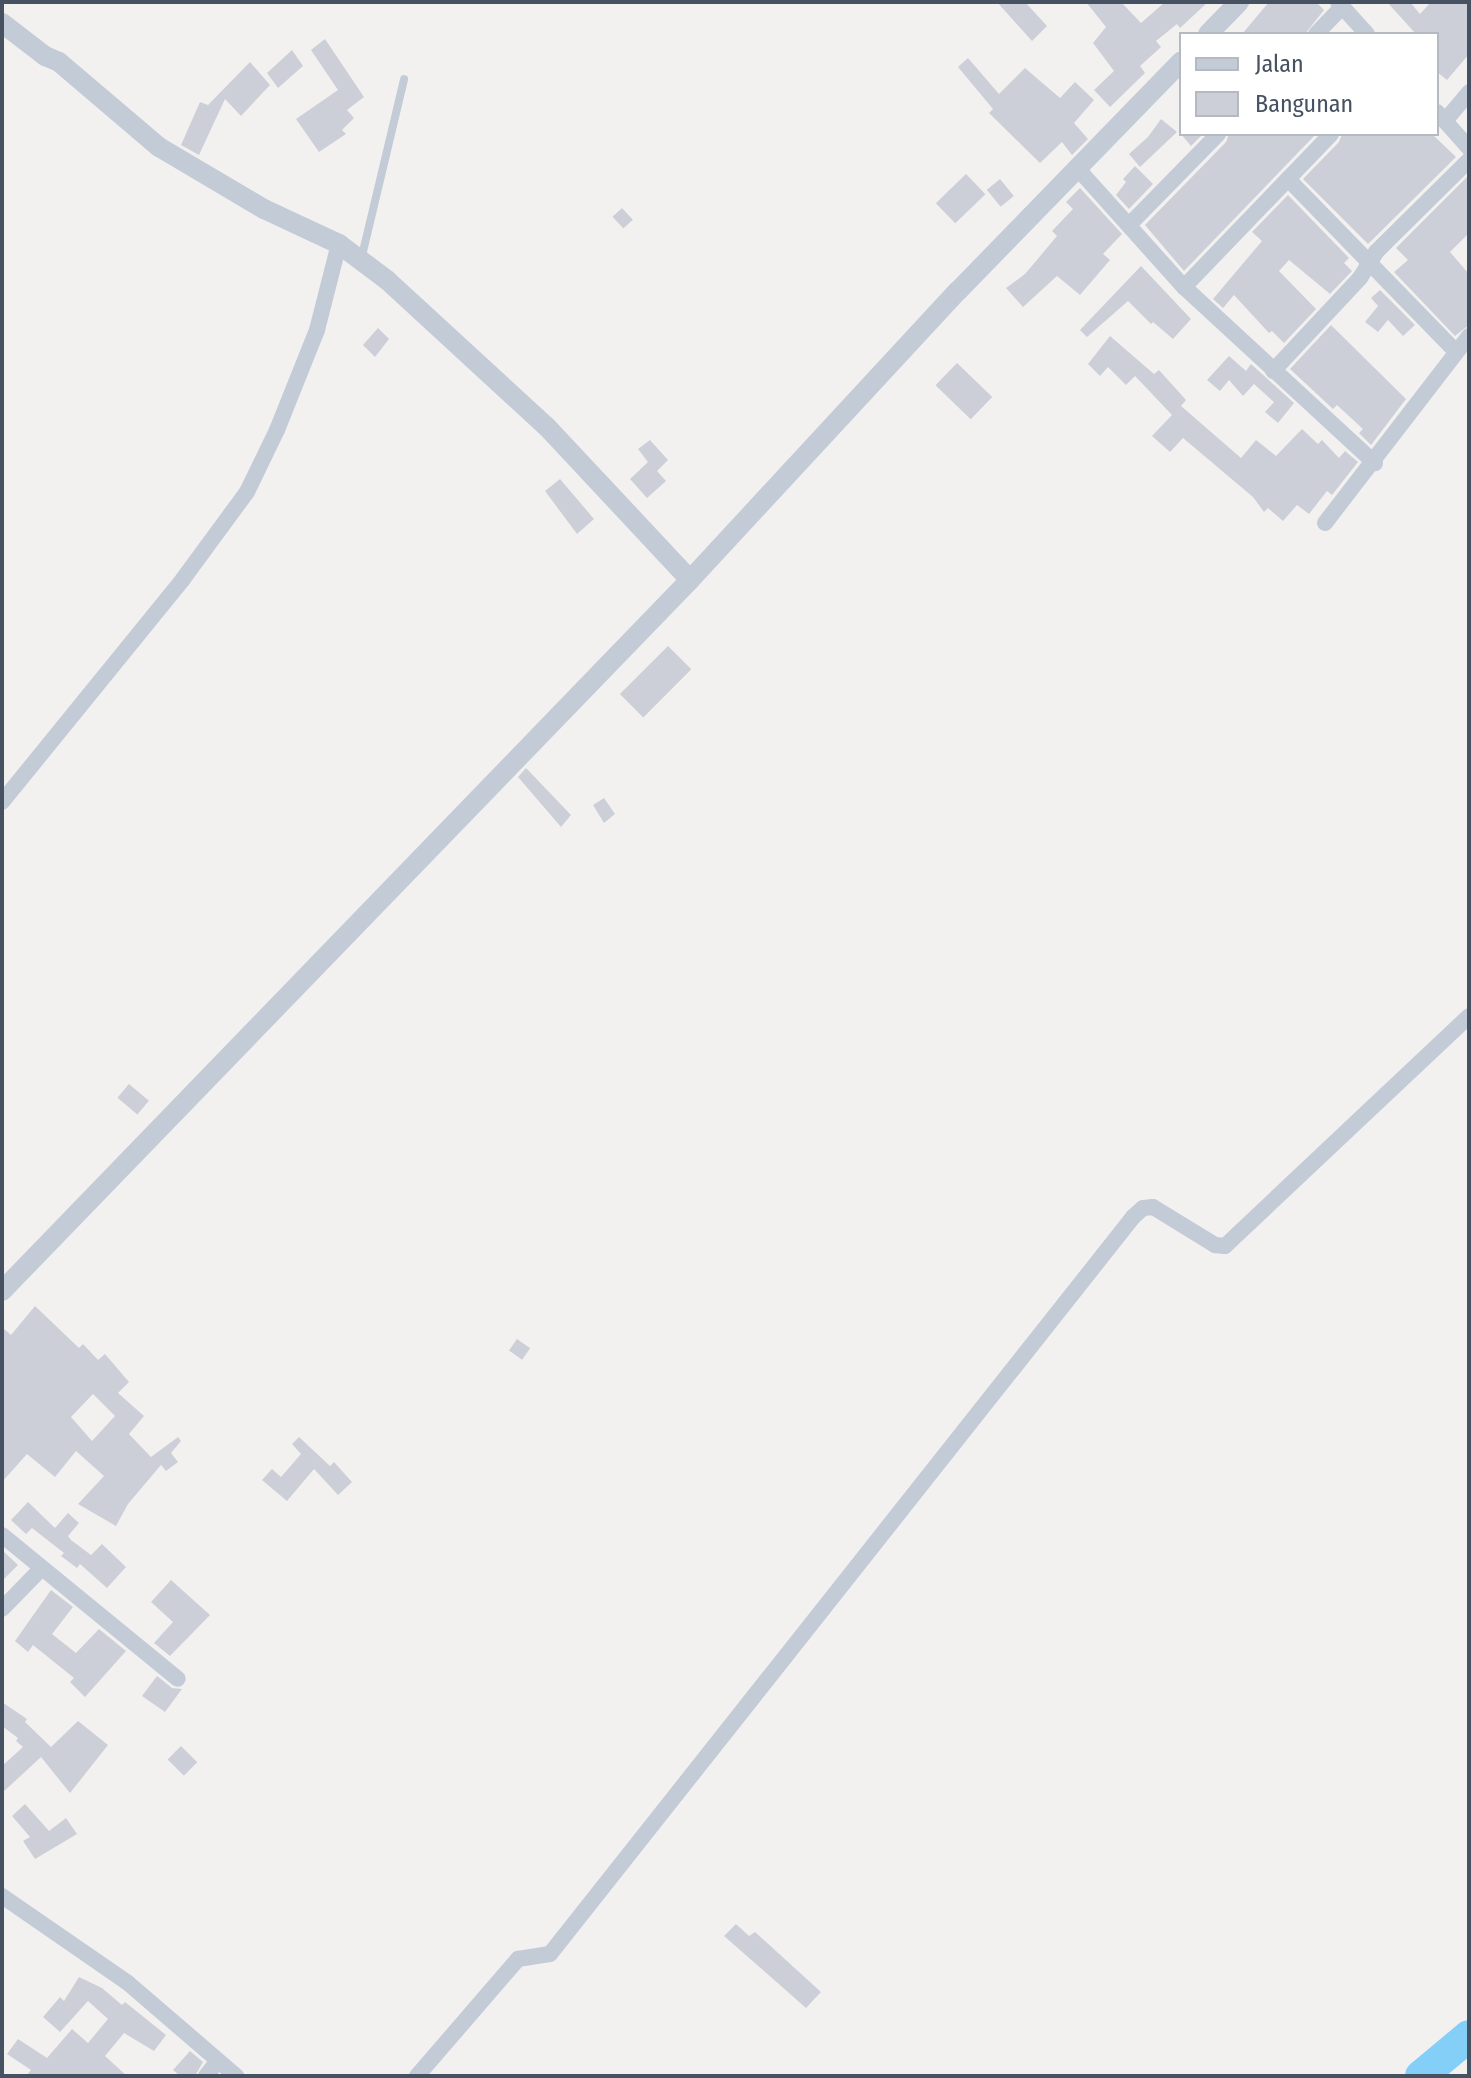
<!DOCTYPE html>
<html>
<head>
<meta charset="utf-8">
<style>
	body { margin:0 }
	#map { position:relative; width:1471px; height:2078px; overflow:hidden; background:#f3f1f0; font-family:"Fira Sans Condensed",sans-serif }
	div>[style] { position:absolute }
	.river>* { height:32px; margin:-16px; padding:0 16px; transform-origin:16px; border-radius:16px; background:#83cff7 }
	.building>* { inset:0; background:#cccfd7; transform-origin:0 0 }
	.service>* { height:8px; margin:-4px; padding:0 4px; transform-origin:4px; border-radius:4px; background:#c3cbd7 }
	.minor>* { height:16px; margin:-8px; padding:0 8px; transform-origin:8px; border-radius:8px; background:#c3cbd7 }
	.tertiary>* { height:20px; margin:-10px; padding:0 10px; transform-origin:10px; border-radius:10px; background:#c3cbd7 }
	span { translate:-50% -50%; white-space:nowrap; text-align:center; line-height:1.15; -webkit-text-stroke:7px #fff; paint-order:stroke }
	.frame { position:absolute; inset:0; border:4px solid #465161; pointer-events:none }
	.legend { position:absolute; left:1179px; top:32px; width:260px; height:104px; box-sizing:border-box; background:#fff; border:2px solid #b5b9c0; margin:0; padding:10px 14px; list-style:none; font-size:24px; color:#465161 }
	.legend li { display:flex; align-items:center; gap:16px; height:40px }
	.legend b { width:40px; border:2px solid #b5b9c0 }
</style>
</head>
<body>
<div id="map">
	<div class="river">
		<i style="left:1421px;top:2076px;width:62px;rotate:-39.8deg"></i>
	</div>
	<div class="building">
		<i style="clip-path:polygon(997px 2px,1025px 2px,1047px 26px,1032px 41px)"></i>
		<i style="clip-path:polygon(1086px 2px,1121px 2px,1141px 23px,1165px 2px,1208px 2px,1180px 28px,1177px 24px,1156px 41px,1161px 47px,1140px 66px,1145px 73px,1110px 107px,1094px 90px,1114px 71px,1093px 43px,1106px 27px)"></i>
		<i style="clip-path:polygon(1269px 2px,1316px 2px,1324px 10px,1305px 34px,1242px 34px)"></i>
		<i style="clip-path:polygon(1387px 2px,1410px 2px,1420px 14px,1431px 2px,1469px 2px,1469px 54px,1447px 80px,1437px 72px,1437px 34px,1416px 34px)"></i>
		<i style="clip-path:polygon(325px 39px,364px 97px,347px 110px,354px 118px,342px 130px,346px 134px,319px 152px,296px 119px,338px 90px,311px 50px)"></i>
		<i style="clip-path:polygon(292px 50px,303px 66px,278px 88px,267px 73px)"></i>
		<i style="clip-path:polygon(968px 58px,999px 94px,1025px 68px,1060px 98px,1075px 82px,1094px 100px,1074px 123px,1088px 139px,1072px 155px,1062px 142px,1040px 163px,989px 113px,993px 109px,958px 67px)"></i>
		<i style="clip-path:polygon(250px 62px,270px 85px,241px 116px,225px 99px,199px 155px,181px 145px,200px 102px,208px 105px)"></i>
		<i style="clip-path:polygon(1161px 119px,1177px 132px,1140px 167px,1129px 154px,1148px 137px)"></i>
		<i style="clip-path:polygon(1181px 134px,1203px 134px,1191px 146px)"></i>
		<i style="clip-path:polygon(1229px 134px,1316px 134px,1184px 271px,1145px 225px,1226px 142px)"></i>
		<i style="clip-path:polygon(1342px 134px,1432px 134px,1456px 157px,1368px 244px,1303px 179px,1339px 142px)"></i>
		<i style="clip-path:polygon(1135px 166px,1153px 184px,1129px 209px,1116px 195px,1126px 182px,1123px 179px)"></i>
		<i style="left:966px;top:174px;width:28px;height:42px;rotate:46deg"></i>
		<i style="clip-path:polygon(1467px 177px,1469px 233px,1450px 252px,1469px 274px,1469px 325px,1455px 336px,1394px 272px,1408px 260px,1396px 248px)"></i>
		<i style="left:1000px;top:179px;width:22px;height:17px;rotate:51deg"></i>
		<i style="clip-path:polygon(1080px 188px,1122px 234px,1103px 254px,1110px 260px,1080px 295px,1057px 276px,1023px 307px,1006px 288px,1025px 274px,1057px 236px,1052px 231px,1073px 209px,1066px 202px)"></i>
		<i style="clip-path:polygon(1288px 195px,1349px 258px,1344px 263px,1352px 271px,1330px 294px,1289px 260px,1279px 271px,1316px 309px,1284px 343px,1272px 331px,1269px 333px,1234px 295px,1223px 308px,1213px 299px,1262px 241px,1252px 232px)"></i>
		<i style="left:622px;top:208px;width:16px;height:13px;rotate:47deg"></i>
		<i style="clip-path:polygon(1141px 266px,1191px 319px,1173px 339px,1153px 322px,1151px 324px,1128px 301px,1087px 337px,1080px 330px)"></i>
		<i style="clip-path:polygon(1380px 290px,1415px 325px,1403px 336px,1388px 320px,1378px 332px,1365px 322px,1378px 306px,1371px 298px)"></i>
		<i style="clip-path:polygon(1331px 325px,1406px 399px,1371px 445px,1359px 433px,1363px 429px,1337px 405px,1333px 409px,1290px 369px)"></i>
		<i style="clip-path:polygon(378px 328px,389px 339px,375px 357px,363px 345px)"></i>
		<i style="clip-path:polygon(1110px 336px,1154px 374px,1159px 370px,1186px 400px,1181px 406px,1241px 458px,1256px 440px,1276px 456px,1302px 429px,1318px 444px,1322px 440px,1339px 458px,1345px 451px,1358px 462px,1332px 495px,1327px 491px,1309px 514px,1297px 505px,1283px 521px,1268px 508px,1264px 512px,1253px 497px,1183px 438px,1170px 452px,1152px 436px,1172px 415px,1135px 376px,1126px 385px,1108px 367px,1100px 376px,1088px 364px)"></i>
		<i style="clip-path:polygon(1229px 356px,1246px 371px,1251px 364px,1294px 403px,1278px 423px,1265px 412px,1274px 402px,1254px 384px,1243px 396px,1229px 380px,1220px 391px,1207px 380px)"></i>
		<i style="left:957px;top:363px;width:49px;height:31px;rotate:44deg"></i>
		<i style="clip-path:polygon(650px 440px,668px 460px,657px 471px,666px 481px,647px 498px,630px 479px,648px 462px,638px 449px)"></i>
		<i style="clip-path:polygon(560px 479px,594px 519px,577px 534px,545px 491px)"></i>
		<i style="left:668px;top:646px;width:33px;height:68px;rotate:45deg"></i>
		<i style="clip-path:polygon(526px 768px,571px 815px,561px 827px,518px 777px)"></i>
		<i style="clip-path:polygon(604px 798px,615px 814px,604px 823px,593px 805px)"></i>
		<i style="left:129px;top:1084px;width:26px;height:18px;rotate:40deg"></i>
		<i style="clip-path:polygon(evenodd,35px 1306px,79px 1348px,83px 1344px,98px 1360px,105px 1354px,129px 1382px,118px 1393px,144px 1416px,129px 1434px,151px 1457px,178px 1437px,181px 1441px,171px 1453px,178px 1462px,166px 1471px,161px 1465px,128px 1504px,116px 1526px,78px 1504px,104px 1476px,76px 1451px,55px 1477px,27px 1454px,2px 1482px,2px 1327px,11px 1335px,35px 1306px,93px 1394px,115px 1416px,92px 1441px,71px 1417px,93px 1394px)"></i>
		<i style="left:517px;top:1339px;width:16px;height:14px;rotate:35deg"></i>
		<i style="clip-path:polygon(299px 1437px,330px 1466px,334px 1462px,352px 1482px,338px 1495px,314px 1469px,287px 1501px,262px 1480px,272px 1469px,281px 1477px,301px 1454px,292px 1444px)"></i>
		<i style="clip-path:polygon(28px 1502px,55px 1528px,68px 1513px,79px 1523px,68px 1536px,71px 1540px,91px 1555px,102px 1544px,126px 1567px,107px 1588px,80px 1564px,77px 1568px,61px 1556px,64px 1553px,32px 1528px,26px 1534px,11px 1520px)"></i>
		<i style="clip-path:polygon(2px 1550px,18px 1565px,2px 1581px)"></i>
		<i style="clip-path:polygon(171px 1580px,210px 1615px,170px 1656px,154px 1643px,173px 1622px,151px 1602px)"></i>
		<i style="clip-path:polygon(51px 1590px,73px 1607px,52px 1634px,76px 1653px,99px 1629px,126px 1651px,85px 1697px,70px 1682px,74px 1678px,33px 1645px,28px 1652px,15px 1641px)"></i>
		<i style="clip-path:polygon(157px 1676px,172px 1688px,182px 1689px,165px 1712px,142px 1696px)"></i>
		<i style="clip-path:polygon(2px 1702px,27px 1719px,25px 1722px,51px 1747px,78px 1721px,108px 1745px,70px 1793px,41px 1757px,2px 1793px,2px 1766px,23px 1747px,16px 1741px,18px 1738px,2px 1726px)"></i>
		<i style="left:181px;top:1746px;width:23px;height:19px;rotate:45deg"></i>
		<i style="clip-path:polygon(25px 1804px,49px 1831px,66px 1818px,77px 1834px,35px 1859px,23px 1841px,30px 1837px,12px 1816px)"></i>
		<i style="clip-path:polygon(736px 1924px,749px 1936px,755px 1932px,821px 1992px,806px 2008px,724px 1936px)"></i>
		<i style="clip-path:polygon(79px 1977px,102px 1988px,122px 2005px,125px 2002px,166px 2035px,154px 2051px,124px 2033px,105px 2056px,127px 2076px,26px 2076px,31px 2070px,7px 2054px,18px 2039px,47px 2058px,72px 2029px,88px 2043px,108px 2019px,88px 2001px,60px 2032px,43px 2017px,60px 1997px,64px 2001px)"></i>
		<i style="clip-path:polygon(190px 2051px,203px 2062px,195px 2076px,180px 2076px,173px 2070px)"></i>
	</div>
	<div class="service">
		<i style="left:361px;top:260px;width:186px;rotate:-76.6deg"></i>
	</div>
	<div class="minor">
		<i style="left:1338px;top:2px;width:43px;rotate:47.8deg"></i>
		<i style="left:1316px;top:34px;width:37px;rotate:-46deg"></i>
		<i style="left:1437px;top:112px;width:48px;rotate:48.4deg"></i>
		<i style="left:1445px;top:121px;width:38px;rotate:-50deg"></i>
		<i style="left:1078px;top:169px;width:159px;rotate:48.1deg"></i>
		<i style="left:1184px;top:287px;width:260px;rotate:42.7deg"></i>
		<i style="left:1288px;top:179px;width:241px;rotate:45.8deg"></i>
		<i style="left:1130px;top:224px;width:126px;rotate:-45.6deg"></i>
		<i style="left:1184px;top:287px;width:212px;rotate:-46.1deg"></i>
		<i style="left:1273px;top:371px;width:127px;rotate:-46.9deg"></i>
		<i style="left:1360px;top:278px;width:31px;rotate:-58deg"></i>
		<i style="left:1376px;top:252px;width:131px;rotate:-44.7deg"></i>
		<i style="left:1325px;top:523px;width:236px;rotate:-52.4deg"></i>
		<i style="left:2px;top:802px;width:287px;rotate:-50.9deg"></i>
		<i style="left:183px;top:579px;width:108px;rotate:-53.7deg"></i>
		<i style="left:247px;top:492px;width:69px;rotate:-64.2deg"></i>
		<i style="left:277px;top:430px;width:108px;rotate:-68.2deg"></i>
		<i style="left:317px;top:330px;width:89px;rotate:-75.7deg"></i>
		<i style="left:2px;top:1535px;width:227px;rotate:39.3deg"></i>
		<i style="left:2px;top:1609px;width:57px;rotate:-45.7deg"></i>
		<i style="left:2px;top:1896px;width:153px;rotate:34.6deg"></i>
		<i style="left:128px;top:1983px;width:143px;rotate:40.7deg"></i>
		<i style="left:206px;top:2076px;width:18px;rotate:-52deg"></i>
		<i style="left:417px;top:2076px;width:155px;rotate:-49.2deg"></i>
		<i style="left:518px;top:1959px;width:32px;rotate:-9deg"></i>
		<i style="left:550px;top:1954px;width:940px;rotate:-51.65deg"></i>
		<i style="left:1133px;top:1217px;width:13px;rotate:-42deg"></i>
		<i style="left:1143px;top:1208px;width:10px;rotate:-6deg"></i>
		<i style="left:1153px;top:1207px;width:73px;rotate:31.5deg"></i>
		<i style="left:1215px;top:1245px;width:10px;rotate:6deg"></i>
		<i style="left:1225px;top:1246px;width:335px;rotate:-43.3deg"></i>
	</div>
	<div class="tertiary">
		<i style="left:2px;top:23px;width:54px;rotate:37.5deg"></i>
		<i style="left:45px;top:56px;width:15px;rotate:23deg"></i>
		<i style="left:59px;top:62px;width:131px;rotate:40.4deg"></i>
		<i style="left:159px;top:147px;width:122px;rotate:30.6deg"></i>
		<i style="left:264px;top:209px;width:83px;rotate:25deg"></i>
		<i style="left:339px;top:244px;width:60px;rotate:36.9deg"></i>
		<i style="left:387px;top:280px;width:217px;rotate:42.6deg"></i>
		<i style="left:547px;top:427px;width:209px;rotate:46.9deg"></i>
		<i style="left:1208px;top:34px;width:45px;rotate:-45.9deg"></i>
		<i style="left:2px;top:1291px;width:989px;rotate:-45.94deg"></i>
		<i style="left:690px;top:580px;width:394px;rotate:-47.2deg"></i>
		<i style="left:958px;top:291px;width:320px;rotate:-45.8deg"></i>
	</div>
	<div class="frame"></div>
	<ul class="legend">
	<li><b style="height:10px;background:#c3cbd7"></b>Jalan</li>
	<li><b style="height:22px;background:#cccfd7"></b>Bangunan</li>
	</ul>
</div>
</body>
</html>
